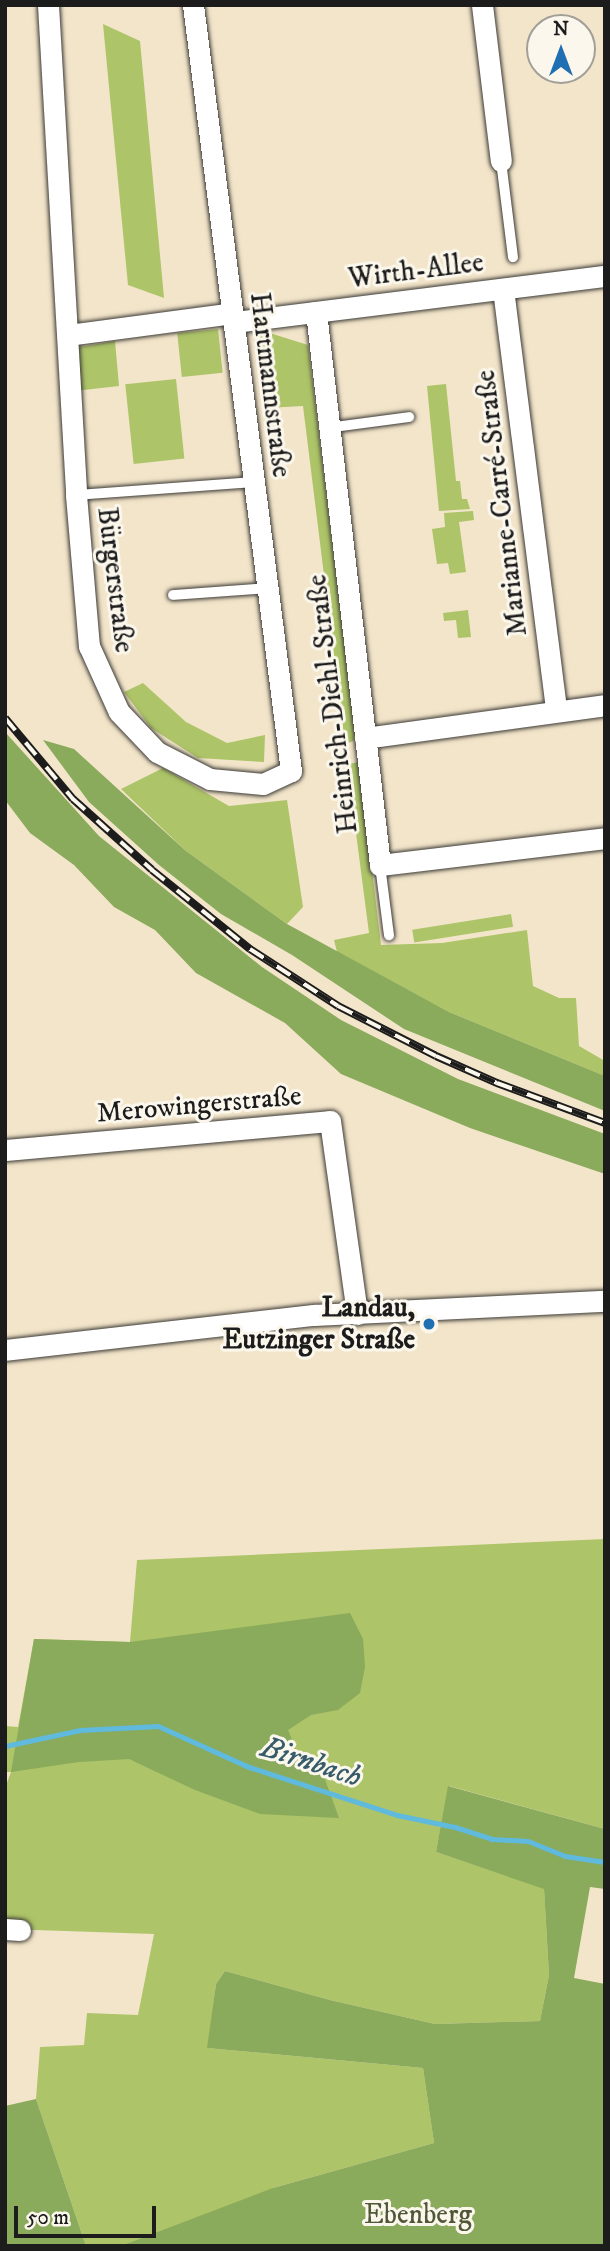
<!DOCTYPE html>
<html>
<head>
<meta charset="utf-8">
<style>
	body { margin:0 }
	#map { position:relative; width:610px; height:2251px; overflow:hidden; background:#f3e5ca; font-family:"IM FELL DW Pica",serif }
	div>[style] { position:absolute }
	.green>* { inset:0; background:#adc468; transform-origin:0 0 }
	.forest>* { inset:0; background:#8aaa5c }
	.stream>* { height:5px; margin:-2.5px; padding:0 2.5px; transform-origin:2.5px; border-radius:2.5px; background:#60bade }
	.roads { filter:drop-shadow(0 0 2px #3c3a36) drop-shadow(0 0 2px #3c3a36) }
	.service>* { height:10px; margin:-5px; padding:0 5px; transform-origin:5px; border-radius:5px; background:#fff }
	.minor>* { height:21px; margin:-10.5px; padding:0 10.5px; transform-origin:10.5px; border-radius:10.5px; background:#fff }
	.rail>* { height:8px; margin-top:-4px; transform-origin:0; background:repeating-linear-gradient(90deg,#fbf7ec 0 16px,#1c1c1c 0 32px); box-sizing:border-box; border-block:2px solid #1c1c1c }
	.dots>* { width:19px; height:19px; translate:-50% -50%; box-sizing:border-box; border:4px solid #fbf7ec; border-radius:50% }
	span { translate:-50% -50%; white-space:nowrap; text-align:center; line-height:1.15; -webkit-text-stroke:6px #fbf7ec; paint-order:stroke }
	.street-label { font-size:28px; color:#1c1c1c }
	.poi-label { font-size:28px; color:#1c1c1c; font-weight:700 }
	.right { translate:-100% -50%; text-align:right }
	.park-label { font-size:28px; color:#4f5737 }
	.water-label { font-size:30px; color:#375b6a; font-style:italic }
	.frame { position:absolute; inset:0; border:7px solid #1c1c1c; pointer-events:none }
	.north { position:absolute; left:526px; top:14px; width:70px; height:70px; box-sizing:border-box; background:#fbf7ec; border:2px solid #a29f99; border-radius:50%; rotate:0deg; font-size:19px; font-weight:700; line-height:28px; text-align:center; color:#1c1c1c }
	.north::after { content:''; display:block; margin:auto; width:24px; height:32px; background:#1f6fb2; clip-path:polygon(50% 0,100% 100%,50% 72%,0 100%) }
	.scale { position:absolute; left:14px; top:2206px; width:142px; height:32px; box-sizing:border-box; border:4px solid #1c1c1c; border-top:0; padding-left:9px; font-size:21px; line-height:24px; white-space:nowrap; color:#1c1c1c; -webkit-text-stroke:5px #fbf7ec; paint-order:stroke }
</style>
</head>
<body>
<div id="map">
	<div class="green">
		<i style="clip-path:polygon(103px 24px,140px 41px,164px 298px,128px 285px)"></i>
		<i style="left:218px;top:329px;width:44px;height:41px;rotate:84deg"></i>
		<i style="clip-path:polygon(257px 329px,308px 345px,356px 740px,345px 744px,303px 406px,267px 408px)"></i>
		<i style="clip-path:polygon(115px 341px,119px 386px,75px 391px,74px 348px)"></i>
		<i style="left:176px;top:379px;width:80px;height:51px;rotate:84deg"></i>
		<i style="clip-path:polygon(446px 384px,456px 481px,460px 481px,462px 499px,467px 499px,470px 509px,439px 511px,427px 386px)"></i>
		<i style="clip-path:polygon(473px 511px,474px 520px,459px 522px,466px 572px,450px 574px,448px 563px,437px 564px,432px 529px,445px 527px,444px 513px)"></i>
		<i style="clip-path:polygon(468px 610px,471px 637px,458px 638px,456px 620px,444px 621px,443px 613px)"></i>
		<i style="clip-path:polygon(143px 683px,186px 722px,227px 743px,265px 735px,264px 762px,198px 758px,151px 728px,124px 692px)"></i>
		<i style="clip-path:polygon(359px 762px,381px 945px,442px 943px,527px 930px,533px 986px,559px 998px,576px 998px,579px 1046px,605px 1061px,605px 1076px,449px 1012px,337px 952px,334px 940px,369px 933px,347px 764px)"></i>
		<i style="clip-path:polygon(163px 768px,229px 806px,287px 800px,303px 907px,287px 924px,186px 851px,121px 789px)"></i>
		<i style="left:511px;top:914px;width:13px;height:100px;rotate:81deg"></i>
		<i style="clip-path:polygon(605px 1539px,605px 1829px,449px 1786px,436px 1852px,544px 1888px,549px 1975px,540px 2021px,435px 2024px,330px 2000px,225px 1971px,216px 1984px,208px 2048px,423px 2068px,434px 2143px,273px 2188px,605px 2246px,86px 2246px,36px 2099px,40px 2047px,84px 2045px,87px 2013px,138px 2015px,154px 1934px,5px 1929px,5px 1788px,11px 1772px,5px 1772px,5px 1726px,18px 1727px,34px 1639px,130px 1642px,137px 1560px)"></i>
	</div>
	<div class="forest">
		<i style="clip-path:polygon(5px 732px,99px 836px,262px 967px,341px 1020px,458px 1079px,605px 1134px,605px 1174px,470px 1128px,341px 1074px,285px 1023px,196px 973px,155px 930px,114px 907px,74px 865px,30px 833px,5px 800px)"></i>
		<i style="clip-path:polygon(43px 740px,74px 749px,186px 851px,287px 924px,449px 1012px,605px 1076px,605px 1111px,404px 1029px,292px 955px,221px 914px,159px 865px,89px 802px)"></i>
		<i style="clip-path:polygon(350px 1613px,363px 1639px,365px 1667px,360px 1693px,338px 1710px,311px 1715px,288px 1730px,297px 1752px,319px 1763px,339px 1818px,260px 1814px,195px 1790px,129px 1759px,79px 1762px,11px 1772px,34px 1639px,130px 1642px)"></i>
		<i style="clip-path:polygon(448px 1786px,605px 1829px,605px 1889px,590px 1887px,574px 1978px,605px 1984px,605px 2246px,121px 2246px,273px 2188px,434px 2143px,423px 2068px,207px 2048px,216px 1984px,225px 1971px,330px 2000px,435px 2024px,540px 2021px,549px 1975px,544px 1889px,436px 1852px)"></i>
		<i style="clip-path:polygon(36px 2099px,86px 2246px,5px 2246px,5px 2106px)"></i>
	</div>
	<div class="stream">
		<i style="left:5px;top:1746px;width:77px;rotate:-12deg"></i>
		<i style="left:80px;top:1730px;width:78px;rotate:-2.9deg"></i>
		<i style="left:158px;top:1726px;width:100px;rotate:24.3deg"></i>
		<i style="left:249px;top:1767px;width:156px;rotate:18deg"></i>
		<i style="left:397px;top:1815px;width:59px;rotate:11.7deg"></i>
		<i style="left:455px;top:1827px;width:38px;rotate:18deg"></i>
		<i style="left:491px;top:1839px;width:37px;rotate:3deg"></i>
		<i style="left:528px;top:1841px;width:40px;rotate:22deg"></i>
		<i style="left:565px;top:1856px;width:40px;rotate:8.5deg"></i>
	</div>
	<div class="roads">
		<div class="service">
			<i style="left:501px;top:161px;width:97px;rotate:82.9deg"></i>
			<i style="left:327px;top:428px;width:83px;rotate:-7.6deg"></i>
			<i style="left:76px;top:495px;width:177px;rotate:-4.2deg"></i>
			<i style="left:173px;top:595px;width:95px;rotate:-4.2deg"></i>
			<i style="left:380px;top:865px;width:71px;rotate:82.7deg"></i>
		</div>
		<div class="minor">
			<i style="left:48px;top:5px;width:491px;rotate:86.7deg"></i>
			<i style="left:76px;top:495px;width:152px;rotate:85.1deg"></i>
			<i style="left:89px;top:646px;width:72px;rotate:65.6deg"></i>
			<i style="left:119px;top:712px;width:55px;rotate:46.5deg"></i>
			<i style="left:157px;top:752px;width:59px;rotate:27deg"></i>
			<i style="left:210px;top:779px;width:53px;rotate:5.4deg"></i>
			<i style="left:263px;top:784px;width:31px;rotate:-25deg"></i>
			<i style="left:291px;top:771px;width:772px;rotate:-97.29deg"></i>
			<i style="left:482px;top:5px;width:157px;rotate:83.1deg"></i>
			<i style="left:503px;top:289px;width:425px;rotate:82.8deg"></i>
			<i style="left:316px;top:312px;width:557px;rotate:83.4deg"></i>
			<i style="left:380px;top:865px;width:227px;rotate:-6.8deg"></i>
			<i style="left:234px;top:322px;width:374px;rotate:-7.1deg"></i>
			<i style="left:68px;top:335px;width:165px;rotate:-7.6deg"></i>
			<i style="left:365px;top:738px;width:242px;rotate:-7.8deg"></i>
			<i style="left:5px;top:1150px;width:326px;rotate:-5.1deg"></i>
			<i style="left:330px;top:1121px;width:195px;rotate:82deg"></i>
			<i style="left:5px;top:1350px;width:311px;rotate:-6.5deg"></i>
			<i style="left:314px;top:1315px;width:291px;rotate:-2.8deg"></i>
			<i style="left:5px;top:1929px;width:15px;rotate:4deg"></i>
		</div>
	</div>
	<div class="rail">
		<i style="left:5px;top:718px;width:106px;rotate:50deg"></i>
		<i style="left:73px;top:799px;width:106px;rotate:41.9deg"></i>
		<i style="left:152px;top:870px;width:126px;rotate:38.9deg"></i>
		<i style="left:250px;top:949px;width:105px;rotate:32.9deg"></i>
		<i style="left:338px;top:1006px;width:110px;rotate:27deg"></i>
		<i style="left:436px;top:1056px;width:67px;rotate:23.9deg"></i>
		<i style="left:497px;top:1083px;width:115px;rotate:20.3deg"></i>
	</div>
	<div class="dots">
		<i style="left:429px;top:1324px;background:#1f6fb2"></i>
	</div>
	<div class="street-label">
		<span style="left:416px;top:271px;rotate:-7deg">Wirth-Allee</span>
		<span style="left:270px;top:385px;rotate:83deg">Hartmannstraße</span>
		<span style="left:502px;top:503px;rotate:-97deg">Marianne-Carré-Straße</span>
		<span style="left:115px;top:580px;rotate:83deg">Bürgerstraße</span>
		<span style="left:333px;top:704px;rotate:-97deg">Heinrich-Diehl-Straße</span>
		<span style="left:199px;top:1105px;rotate:-5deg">Merowingerstraße</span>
	</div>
	<div class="poi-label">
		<span class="right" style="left:415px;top:1324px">Landau,<br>Eutzinger Straße</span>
	</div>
	<div class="park-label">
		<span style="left:418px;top:2215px">Ebenberg</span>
	</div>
	<div class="water-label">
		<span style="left:311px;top:1763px;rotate:18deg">Birnbach</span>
	</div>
	<div class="frame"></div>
	<div class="north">N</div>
	<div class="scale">50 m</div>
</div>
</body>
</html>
